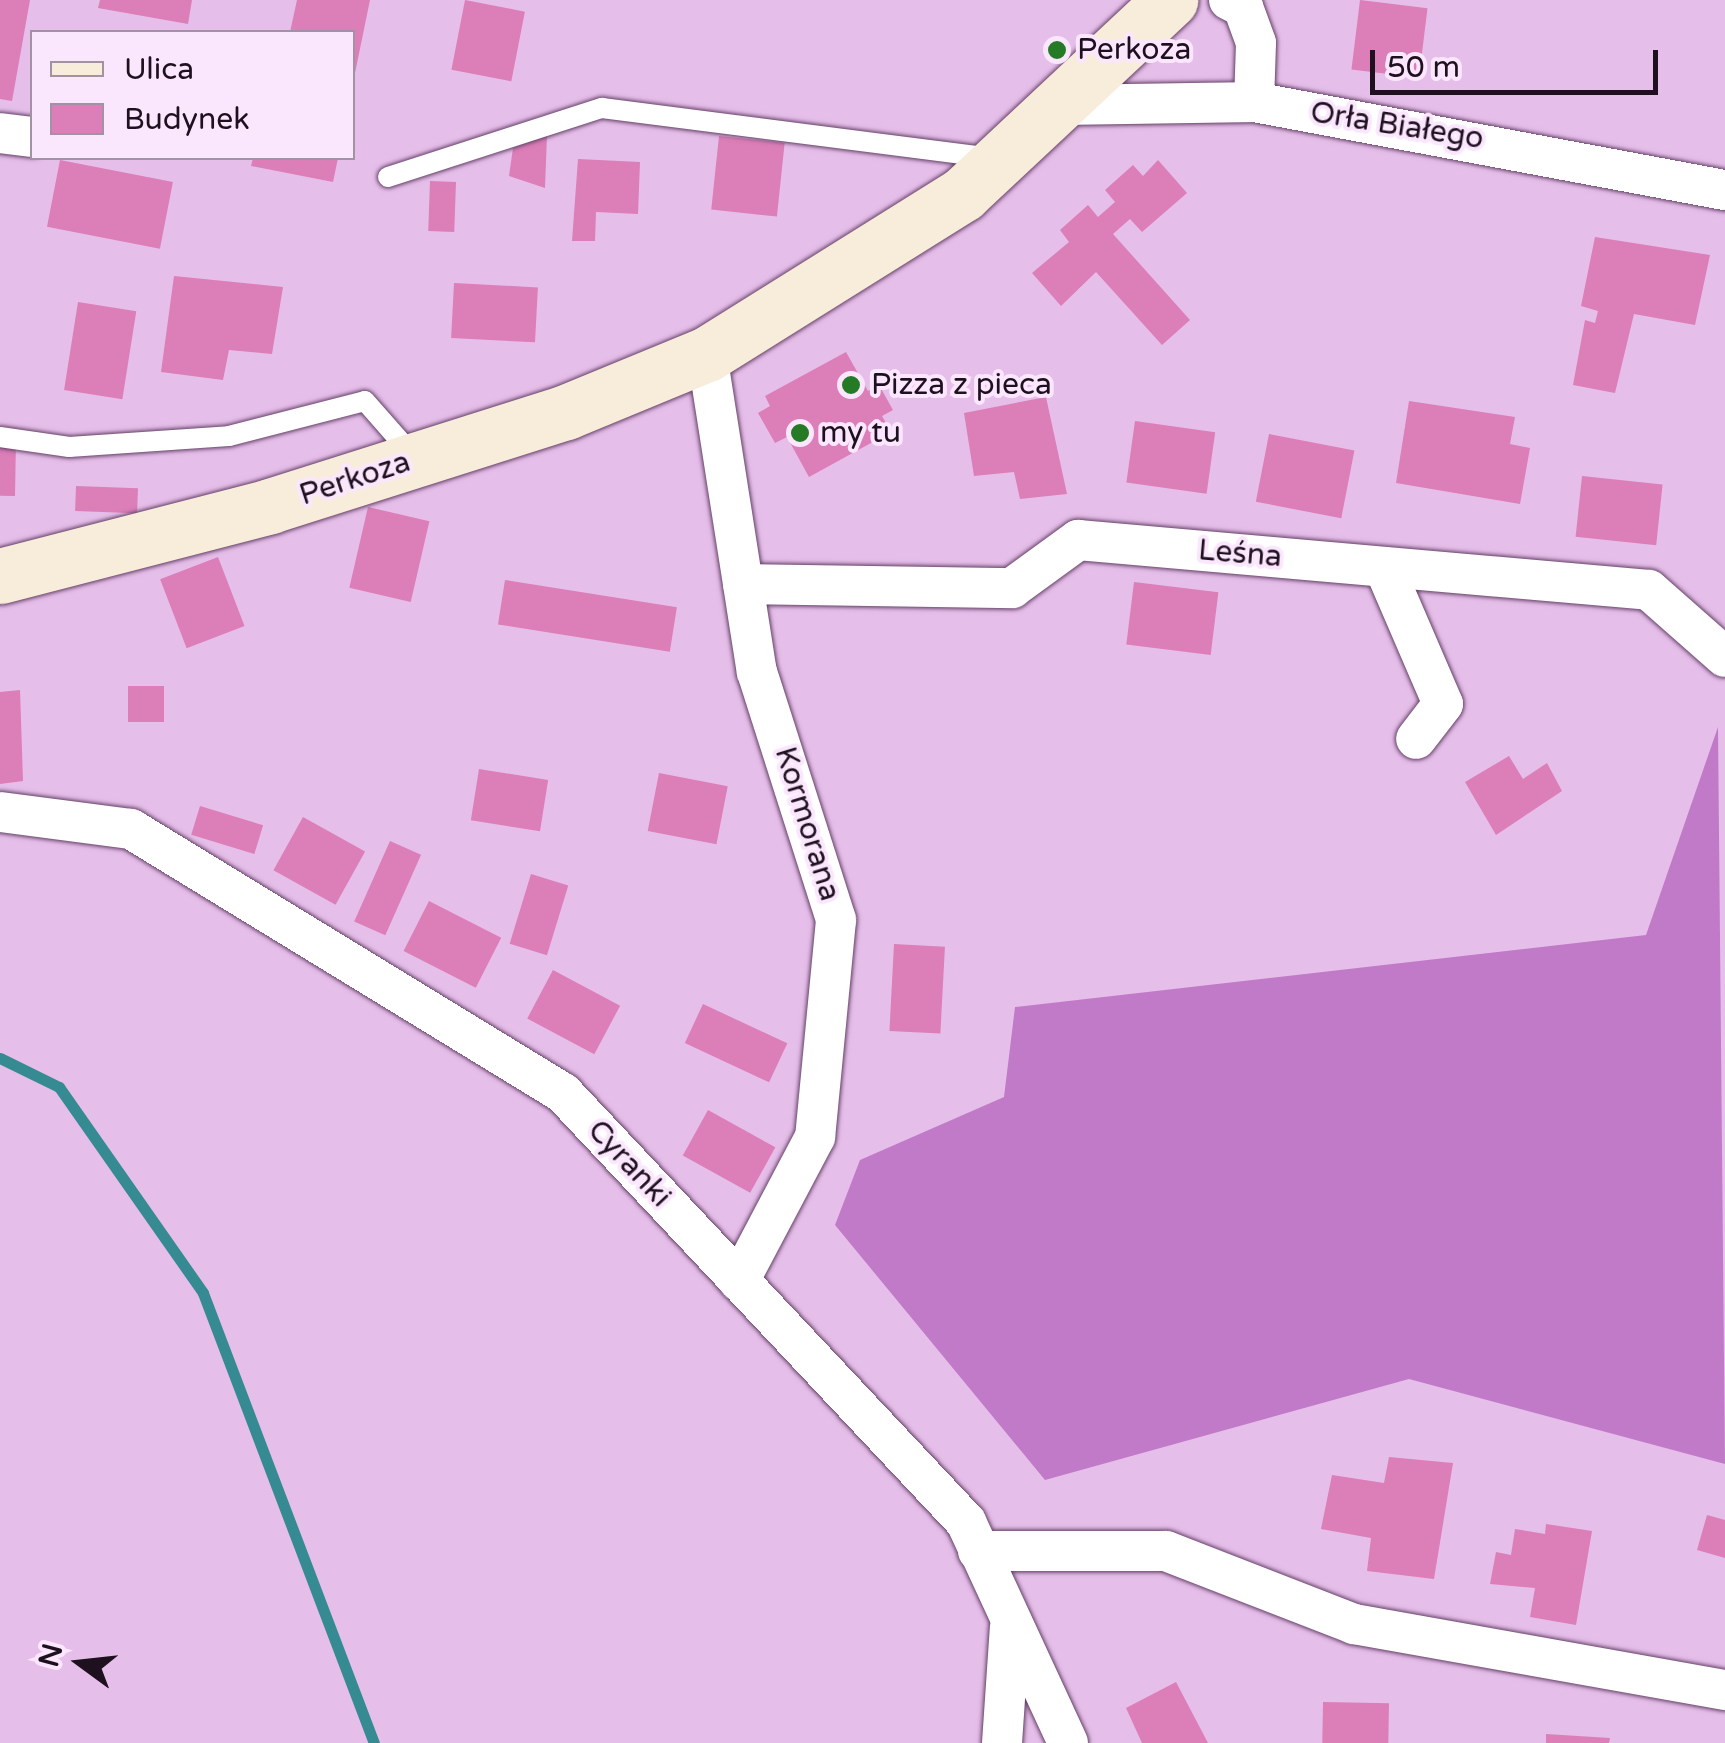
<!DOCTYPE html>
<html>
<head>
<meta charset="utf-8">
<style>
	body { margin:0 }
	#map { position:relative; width:1725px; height:1743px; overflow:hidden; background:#e6beea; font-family:"Varela Round",sans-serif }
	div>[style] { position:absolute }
	.forest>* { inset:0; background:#c17ac8 }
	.stream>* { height:11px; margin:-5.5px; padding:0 5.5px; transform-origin:5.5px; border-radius:5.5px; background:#368a92 }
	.building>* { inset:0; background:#dc7eb8; transform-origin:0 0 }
	.roads { filter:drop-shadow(0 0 2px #644167) drop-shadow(0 0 2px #644167) }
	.lane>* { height:20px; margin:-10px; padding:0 10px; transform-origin:10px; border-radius:10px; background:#fff }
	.street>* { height:40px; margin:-20px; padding:0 20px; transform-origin:20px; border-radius:20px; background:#fff }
	.secondary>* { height:55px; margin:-27.5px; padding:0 27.5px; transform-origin:27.5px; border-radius:27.5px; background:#f7edda }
	.dots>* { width:28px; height:28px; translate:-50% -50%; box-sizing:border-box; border:5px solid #fbe7fd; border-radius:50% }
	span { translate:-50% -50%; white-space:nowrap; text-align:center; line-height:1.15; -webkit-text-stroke:8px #fbe7fd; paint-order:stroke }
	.poi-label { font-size:30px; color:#1e101f }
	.left { translate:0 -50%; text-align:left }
	.street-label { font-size:30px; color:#1e101f }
	.legend { position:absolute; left:30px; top:30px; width:325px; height:130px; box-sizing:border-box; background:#fbe7fd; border:2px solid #a391a4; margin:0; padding:12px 18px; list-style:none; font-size:30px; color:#1e101f }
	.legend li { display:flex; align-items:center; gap:20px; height:50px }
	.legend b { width:50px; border:2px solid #a391a4 }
	.north { position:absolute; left:30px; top:1613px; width:100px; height:100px; -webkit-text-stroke:8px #fbe7fd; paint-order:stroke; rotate:285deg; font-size:28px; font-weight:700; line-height:40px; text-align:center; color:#1e101f }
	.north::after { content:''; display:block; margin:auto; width:35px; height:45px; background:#1e101f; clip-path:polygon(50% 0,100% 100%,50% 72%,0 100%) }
	.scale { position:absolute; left:1370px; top:50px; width:288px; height:45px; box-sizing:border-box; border:5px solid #1e101f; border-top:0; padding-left:12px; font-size:30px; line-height:35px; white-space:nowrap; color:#1e101f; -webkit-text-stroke:8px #fbe7fd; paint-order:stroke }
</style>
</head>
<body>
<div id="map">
	<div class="forest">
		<i style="clip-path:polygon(1718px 727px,1725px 1464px,1409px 1379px,1045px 1480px,835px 1225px,860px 1160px,1004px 1097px,1015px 1007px,1646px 935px)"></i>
	</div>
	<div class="stream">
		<i style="left:0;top:1058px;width:66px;rotate:26.2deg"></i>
		<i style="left:59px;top:1087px;width:251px;rotate:55deg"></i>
		<i style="left:203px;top:1293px;width:481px;rotate:69.2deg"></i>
	</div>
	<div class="building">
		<i style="clip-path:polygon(0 0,30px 0,12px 101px,0 99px)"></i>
		<i style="clip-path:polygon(100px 0,192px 0,188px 24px,98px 8px)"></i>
		<i style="clip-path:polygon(297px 0,370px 0,354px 78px,352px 32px,290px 32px)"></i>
		<i style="left:465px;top:0;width:61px;height:71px;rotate:11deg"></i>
		<i style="left:1360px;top:0;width:68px;height:70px;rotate:7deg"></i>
		<i style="clip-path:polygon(547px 135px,545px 188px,509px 176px,513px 148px)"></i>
		<i style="left:719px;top:136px;width:66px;height:74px;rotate:6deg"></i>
		<i style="clip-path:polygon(253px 158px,338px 158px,333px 182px,251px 166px)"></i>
		<i style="clip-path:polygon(578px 159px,640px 162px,638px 214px,596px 212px,595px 241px,572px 241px)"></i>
		<i style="left:60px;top:160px;width:115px;height:68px;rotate:11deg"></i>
		<i style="clip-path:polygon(1158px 160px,1187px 193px,1142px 232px,1130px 219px,1113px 234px,1190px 320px,1162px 345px,1096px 272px,1061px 306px,1032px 273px,1069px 242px,1060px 230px,1088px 205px,1098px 217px,1115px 202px,1105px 190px,1133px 165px,1143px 176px)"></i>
		<i style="left:430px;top:181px;width:26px;height:50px;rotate:2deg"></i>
		<i style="clip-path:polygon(1595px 237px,1710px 255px,1695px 325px,1634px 314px,1615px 393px,1573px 385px,1585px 320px,1595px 323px,1598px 311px,1581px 306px)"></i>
		<i style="clip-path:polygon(174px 276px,283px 287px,272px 354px,229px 350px,223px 380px,161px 372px)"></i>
		<i style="left:454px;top:283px;width:84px;height:55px;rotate:3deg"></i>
		<i style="left:78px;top:302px;width:59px;height:89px;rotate:9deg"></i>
		<i style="clip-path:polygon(846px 352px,868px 391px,879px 385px,893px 410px,882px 416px,891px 432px,809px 477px,787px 437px,775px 443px,758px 413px,770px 406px,765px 396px)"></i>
		<i style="clip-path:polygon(1046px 397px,1067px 494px,1020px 499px,1014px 472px,974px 476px,964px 413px)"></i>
		<i style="clip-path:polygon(1409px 401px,1515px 417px,1510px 444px,1530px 448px,1520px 504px,1396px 483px)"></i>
		<i style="left:1135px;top:421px;width:81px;height:62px;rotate:8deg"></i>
		<i style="left:1269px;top:434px;width:87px;height:69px;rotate:11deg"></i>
		<i style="left:16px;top:439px;width:57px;height:16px;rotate:91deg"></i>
		<i style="left:1582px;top:476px;width:81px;height:61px;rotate:6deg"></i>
		<i style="left:76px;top:486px;width:62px;height:25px;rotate:2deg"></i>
		<i style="left:368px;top:507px;width:63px;height:83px;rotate:13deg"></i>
		<i style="left:218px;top:557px;width:74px;height:62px;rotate:69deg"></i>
		<i style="left:505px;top:580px;width:174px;height:45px;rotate:9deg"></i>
		<i style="left:1134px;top:582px;width:85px;height:63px;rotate:7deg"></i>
		<i style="left:164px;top:686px;width:36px;height:36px;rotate:90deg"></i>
		<i style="clip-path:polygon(20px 690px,23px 781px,0 784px,0 692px)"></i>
		<i style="clip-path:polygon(1509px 756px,1523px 779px,1547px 763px,1562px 791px,1496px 835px,1465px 782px)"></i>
		<i style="left:479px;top:769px;width:70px;height:52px;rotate:9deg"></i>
		<i style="left:659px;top:773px;width:70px;height:59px;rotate:11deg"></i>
		<i style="left:200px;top:806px;width:66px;height:30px;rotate:17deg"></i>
		<i style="left:303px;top:817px;width:71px;height:61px;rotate:29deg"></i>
		<i style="left:390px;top:841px;width:34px;height:88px;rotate:24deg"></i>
		<i style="left:531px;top:874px;width:39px;height:73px;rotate:17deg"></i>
		<i style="left:429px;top:901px;width:81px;height:56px;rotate:27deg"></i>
		<i style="left:894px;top:944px;width:51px;height:87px;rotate:3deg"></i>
		<i style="left:553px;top:970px;width:76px;height:55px;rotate:28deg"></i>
		<i style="left:703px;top:1004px;width:93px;height:43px;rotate:25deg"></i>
		<i style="left:708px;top:1110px;width:77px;height:52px;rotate:29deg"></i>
		<i style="clip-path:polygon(1389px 1457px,1453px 1463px,1434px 1579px,1367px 1571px,1371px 1538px,1321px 1529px,1332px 1475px,1384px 1483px)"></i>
		<i style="clip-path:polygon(1707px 1515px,1725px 1520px,1725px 1558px,1697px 1550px)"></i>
		<i style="clip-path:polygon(1546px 1524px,1592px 1531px,1576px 1625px,1530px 1617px,1535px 1588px,1490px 1584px,1496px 1552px,1511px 1555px,1515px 1529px,1545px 1534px)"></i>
		<i style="clip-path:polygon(1176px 1682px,1208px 1743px,1142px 1743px,1126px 1708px)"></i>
		<i style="left:1323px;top:1702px;width:66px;height:41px;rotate:1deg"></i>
		<i style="clip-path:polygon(1546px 1734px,1610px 1738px,1609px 1743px,1546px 1743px)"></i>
	</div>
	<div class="roads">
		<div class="lane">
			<i style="left:388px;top:177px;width:225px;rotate:-17.9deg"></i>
			<i style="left:602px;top:108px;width:393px;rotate:7.3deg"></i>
			<i style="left:0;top:437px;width:70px;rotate:8.2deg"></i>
			<i style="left:69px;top:447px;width:160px;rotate:-3.9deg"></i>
			<i style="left:229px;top:436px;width:140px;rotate:-14.4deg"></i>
			<i style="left:365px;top:401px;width:76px;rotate:48.7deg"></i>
		</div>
		<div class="street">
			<i style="left:1229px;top:0;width:16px;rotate:27deg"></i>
			<i style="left:1243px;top:7px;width:38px;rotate:70deg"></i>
			<i style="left:1256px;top:43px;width:59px;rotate:91.9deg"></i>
			<i style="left:1065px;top:105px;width:189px;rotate:-0.9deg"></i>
			<i style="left:1254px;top:102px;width:479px;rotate:10.6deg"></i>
			<i style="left:0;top:133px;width:32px;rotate:7deg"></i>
			<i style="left:707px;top:354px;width:322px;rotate:81.1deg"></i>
			<i style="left:757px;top:672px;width:260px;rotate:72.3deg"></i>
			<i style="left:836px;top:920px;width:218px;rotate:95.5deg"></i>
			<i style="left:815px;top:1137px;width:163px;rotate:117.8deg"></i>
			<i style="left:1384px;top:567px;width:149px;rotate:66.7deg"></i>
			<i style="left:1443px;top:704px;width:44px;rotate:127.6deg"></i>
			<i style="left:743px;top:584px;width:269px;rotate:0.9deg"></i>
			<i style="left:1012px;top:588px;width:82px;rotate:-36deg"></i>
			<i style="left:1078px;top:540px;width:573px;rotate:5deg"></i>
			<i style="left:1649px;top:590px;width:101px;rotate:41.4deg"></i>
			<i style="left:0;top:812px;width:132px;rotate:7.4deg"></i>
			<i style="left:131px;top:829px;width:506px;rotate:31.43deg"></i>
			<i style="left:563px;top:1093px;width:589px;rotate:46.79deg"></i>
			<i style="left:966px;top:1522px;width:243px;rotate:65.2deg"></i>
			<i style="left:978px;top:1551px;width:188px"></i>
			<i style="left:1166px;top:1551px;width:202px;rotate:21.2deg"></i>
			<i style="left:1354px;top:1624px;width:377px;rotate:10.1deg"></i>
			<i style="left:1002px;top:1743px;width:116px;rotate:-86.1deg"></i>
		</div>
		<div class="secondary">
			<i style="left:0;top:576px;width:279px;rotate:-14.5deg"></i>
			<i style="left:270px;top:506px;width:311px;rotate:-17.6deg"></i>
			<i style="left:566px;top:412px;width:152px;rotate:-22.4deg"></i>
			<i style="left:707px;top:354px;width:302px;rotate:-32deg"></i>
			<i style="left:963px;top:194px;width:284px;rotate:-43.1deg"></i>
		</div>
	</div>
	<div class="dots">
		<i style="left:1057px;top:50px;background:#257a26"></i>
		<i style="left:851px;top:385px;background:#257a26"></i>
		<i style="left:800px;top:433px;background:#257a26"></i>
	</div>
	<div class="poi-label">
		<span class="left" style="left:1077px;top:50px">Perkoza</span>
		<span class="left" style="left:871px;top:385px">Pizza z pieca</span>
		<span class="left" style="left:820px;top:433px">my tu</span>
	</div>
	<div class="street-label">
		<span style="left:1397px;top:126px;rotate:9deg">Orła Białego</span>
		<span style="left:355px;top:479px;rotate:-18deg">Perkoza</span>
		<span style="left:1240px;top:554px;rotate:5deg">Leśna</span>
		<span style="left:807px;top:824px;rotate:73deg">Kormorana</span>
		<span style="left:629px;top:1164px;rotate:47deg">Cyranki</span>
	</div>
	<ul class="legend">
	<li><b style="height:12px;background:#f7edda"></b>Ulica</li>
	<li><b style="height:28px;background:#dc7eb8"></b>Budynek</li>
	</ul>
	<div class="north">N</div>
	<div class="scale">50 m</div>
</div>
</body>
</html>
